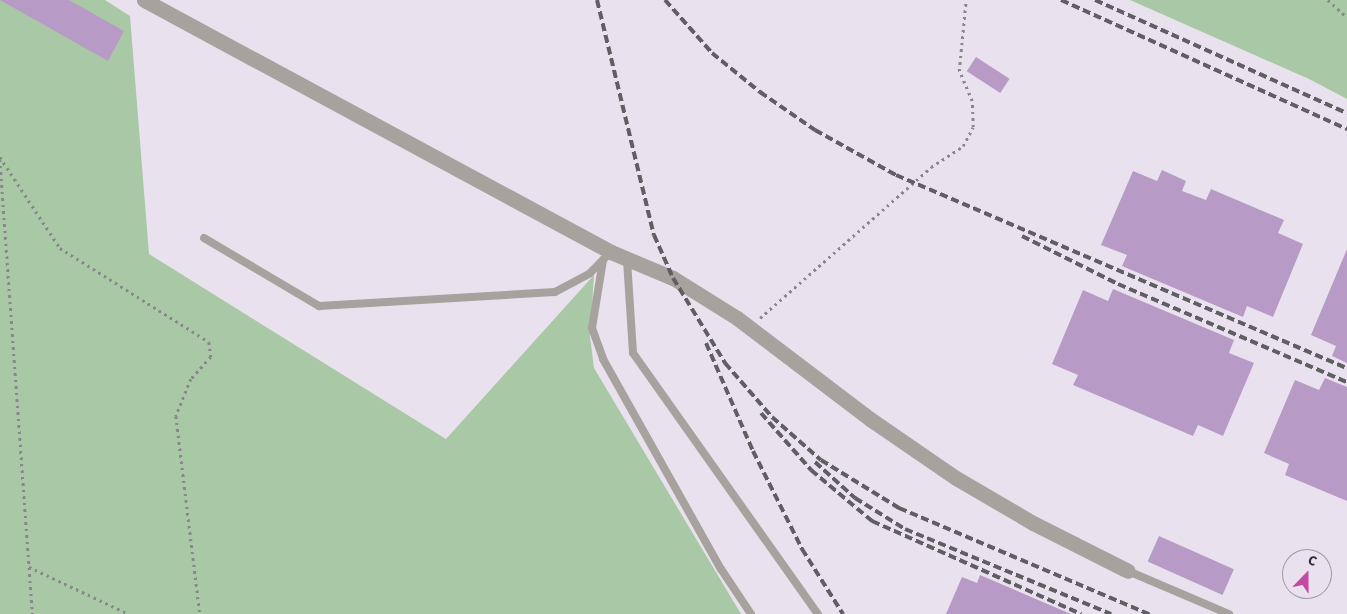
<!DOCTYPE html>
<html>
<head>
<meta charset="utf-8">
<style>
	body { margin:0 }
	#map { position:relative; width:1347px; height:614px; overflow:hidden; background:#e9e2ee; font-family:"Source Sans 3",sans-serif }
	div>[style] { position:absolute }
	.green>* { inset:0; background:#a9c8a5 }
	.building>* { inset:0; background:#b79bc6; transform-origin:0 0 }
	.path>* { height:2.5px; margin-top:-1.25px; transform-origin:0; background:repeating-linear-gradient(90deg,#8a868e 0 2.5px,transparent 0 6.5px) }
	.lane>* { height:8px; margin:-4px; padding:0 4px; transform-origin:4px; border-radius:4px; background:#a8a29f }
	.street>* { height:15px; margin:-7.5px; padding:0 7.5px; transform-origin:7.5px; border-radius:7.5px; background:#a8a29f }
	.rail>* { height:4px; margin-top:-2px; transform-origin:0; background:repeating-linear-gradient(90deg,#605d63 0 8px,transparent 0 12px) }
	span { translate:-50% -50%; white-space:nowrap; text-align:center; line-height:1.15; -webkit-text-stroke:4.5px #e9e2ee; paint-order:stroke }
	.north { position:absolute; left:1282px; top:549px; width:50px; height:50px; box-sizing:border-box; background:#e9e2ee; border:1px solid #9e99a2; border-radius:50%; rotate:22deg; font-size:14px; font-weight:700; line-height:20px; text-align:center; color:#2e2c30 }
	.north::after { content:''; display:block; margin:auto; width:18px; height:22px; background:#c24ba1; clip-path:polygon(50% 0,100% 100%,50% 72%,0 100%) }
</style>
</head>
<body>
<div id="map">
	<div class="green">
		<i style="clip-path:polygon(0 0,105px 0,130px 16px,149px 254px,446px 439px,594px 275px,590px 336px,594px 368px,741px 614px,0 614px)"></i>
		<i style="clip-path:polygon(1130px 0,1347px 0,1347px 99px,1309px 79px)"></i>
	</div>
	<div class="building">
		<i style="clip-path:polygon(0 0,69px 0,124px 31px,108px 61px)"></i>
		<i style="left:976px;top:57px;width:40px;height:17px;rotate:33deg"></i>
		<i style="clip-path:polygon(1162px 170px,1186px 181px,1182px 191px,1206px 200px,1211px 189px,1284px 220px,1278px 233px,1303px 244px,1273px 317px,1247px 306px,1243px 317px,1122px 266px,1127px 255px,1101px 245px,1133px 171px,1157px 181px)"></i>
		<i style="clip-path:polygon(1347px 249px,1347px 363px,1332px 356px,1336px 346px,1311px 335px)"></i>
		<i style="clip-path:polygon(1113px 289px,1234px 340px,1229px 353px,1254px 363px,1223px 436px,1198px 425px,1193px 436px,1073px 385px,1078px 375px,1052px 364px,1083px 290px,1108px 301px)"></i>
		<i style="clip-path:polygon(1325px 378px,1347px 387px,1347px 501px,1285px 475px,1289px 464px,1264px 453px,1295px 380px,1319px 390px)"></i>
		<i style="left:1159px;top:536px;width:82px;height:28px;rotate:24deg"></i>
		<i style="clip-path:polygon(980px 575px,1071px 614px,946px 614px,962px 577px,977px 583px)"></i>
	</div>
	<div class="path">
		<i style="left:1328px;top:0;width:25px;rotate:42deg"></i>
		<i style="left:0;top:157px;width:109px;rotate:56.6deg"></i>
		<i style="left:60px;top:248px;width:176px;rotate:32.2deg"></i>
		<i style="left:209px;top:342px;width:15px;rotate:82deg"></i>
		<i style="left:211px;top:357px;width:30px;rotate:132deg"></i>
		<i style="left:191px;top:379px;width:40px;rotate:112deg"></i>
		<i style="left:176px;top:416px;width:199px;rotate:83.1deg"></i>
		<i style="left:0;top:159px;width:456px;rotate:85.9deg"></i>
		<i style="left:760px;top:318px;width:228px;rotate:-41.4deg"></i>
		<i style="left:931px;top:167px;width:38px;rotate:-33deg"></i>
		<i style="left:963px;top:146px;width:21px;rotate:-62deg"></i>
		<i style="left:973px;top:127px;width:26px;rotate:-92deg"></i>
		<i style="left:972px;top:101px;width:33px;rotate:-113deg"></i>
		<i style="left:959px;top:71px;width:71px;rotate:-84.4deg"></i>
		<i style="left:29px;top:567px;width:110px;rotate:25.2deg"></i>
	</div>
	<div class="lane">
		<i style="left:204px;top:238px;width:134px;rotate:30.6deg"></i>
		<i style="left:319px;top:306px;width:236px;rotate:-3.4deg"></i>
		<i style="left:555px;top:292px;width:40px;rotate:-28deg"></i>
		<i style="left:590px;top:273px;width:30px;rotate:-45deg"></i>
		<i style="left:603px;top:260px;width:69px;rotate:99.2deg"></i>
		<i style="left:592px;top:328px;width:33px;rotate:70deg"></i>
		<i style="left:603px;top:359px;width:241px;rotate:60.7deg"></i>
		<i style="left:721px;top:569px;width:54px;rotate:56.3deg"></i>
		<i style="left:627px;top:260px;width:93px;rotate:86.3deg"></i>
		<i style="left:633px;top:353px;width:320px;rotate:54.7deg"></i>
		<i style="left:1128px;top:571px;width:110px;rotate:23.1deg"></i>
	</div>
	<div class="street">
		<i style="left:144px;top:0;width:531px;rotate:28.35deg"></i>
		<i style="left:611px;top:252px;width:67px;rotate:22.8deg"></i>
		<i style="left:673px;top:278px;width:75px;rotate:32deg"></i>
		<i style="left:737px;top:318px;width:167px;rotate:37.2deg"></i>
		<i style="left:870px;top:419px;width:104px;rotate:34.5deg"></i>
		<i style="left:956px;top:478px;width:89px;rotate:30.3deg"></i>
		<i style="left:1033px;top:523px;width:106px;rotate:26.8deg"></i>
	</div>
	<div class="rail">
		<i style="left:597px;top:0;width:242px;rotate:76.4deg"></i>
		<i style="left:654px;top:235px;width:47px;rotate:66.2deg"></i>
		<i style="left:673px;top:278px;width:100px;rotate:58.5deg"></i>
		<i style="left:725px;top:363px;width:72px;rotate:49deg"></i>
		<i style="left:772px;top:417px;width:65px;rotate:41.3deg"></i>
		<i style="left:821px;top:460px;width:92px;rotate:31.6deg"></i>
		<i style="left:899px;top:508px;width:272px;rotate:23deg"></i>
		<i style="left:665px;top:0;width:71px;rotate:48.4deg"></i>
		<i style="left:712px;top:53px;width:62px;rotate:39.1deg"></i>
		<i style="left:760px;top:92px;width:67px;rotate:34.6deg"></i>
		<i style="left:815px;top:130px;width:93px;rotate:29.1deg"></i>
		<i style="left:896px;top:175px;width:491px;rotate:23.2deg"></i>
		<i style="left:1061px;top:0;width:314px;rotate:24.3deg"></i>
		<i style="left:1095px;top:0;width:276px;rotate:24.2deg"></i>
		<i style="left:1022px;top:236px;width:107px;rotate:26.6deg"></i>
		<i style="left:1118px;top:284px;width:249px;rotate:23.2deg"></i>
		<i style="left:706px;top:343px;width:118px;rotate:66.5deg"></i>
		<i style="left:753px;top:451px;width:110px;rotate:63.4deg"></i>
		<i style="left:802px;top:549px;width:77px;rotate:57.8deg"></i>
		<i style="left:761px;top:413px;width:76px;rotate:48.7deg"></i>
		<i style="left:811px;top:470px;width:80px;rotate:39.9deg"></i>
		<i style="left:872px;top:521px;width:229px;rotate:24deg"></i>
		<i style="left:815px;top:462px;width:54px;rotate:42deg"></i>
		<i style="left:855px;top:498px;width:59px;rotate:31.8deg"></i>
		<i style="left:905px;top:529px;width:223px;rotate:22.4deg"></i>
	</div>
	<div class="north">С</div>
</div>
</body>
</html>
